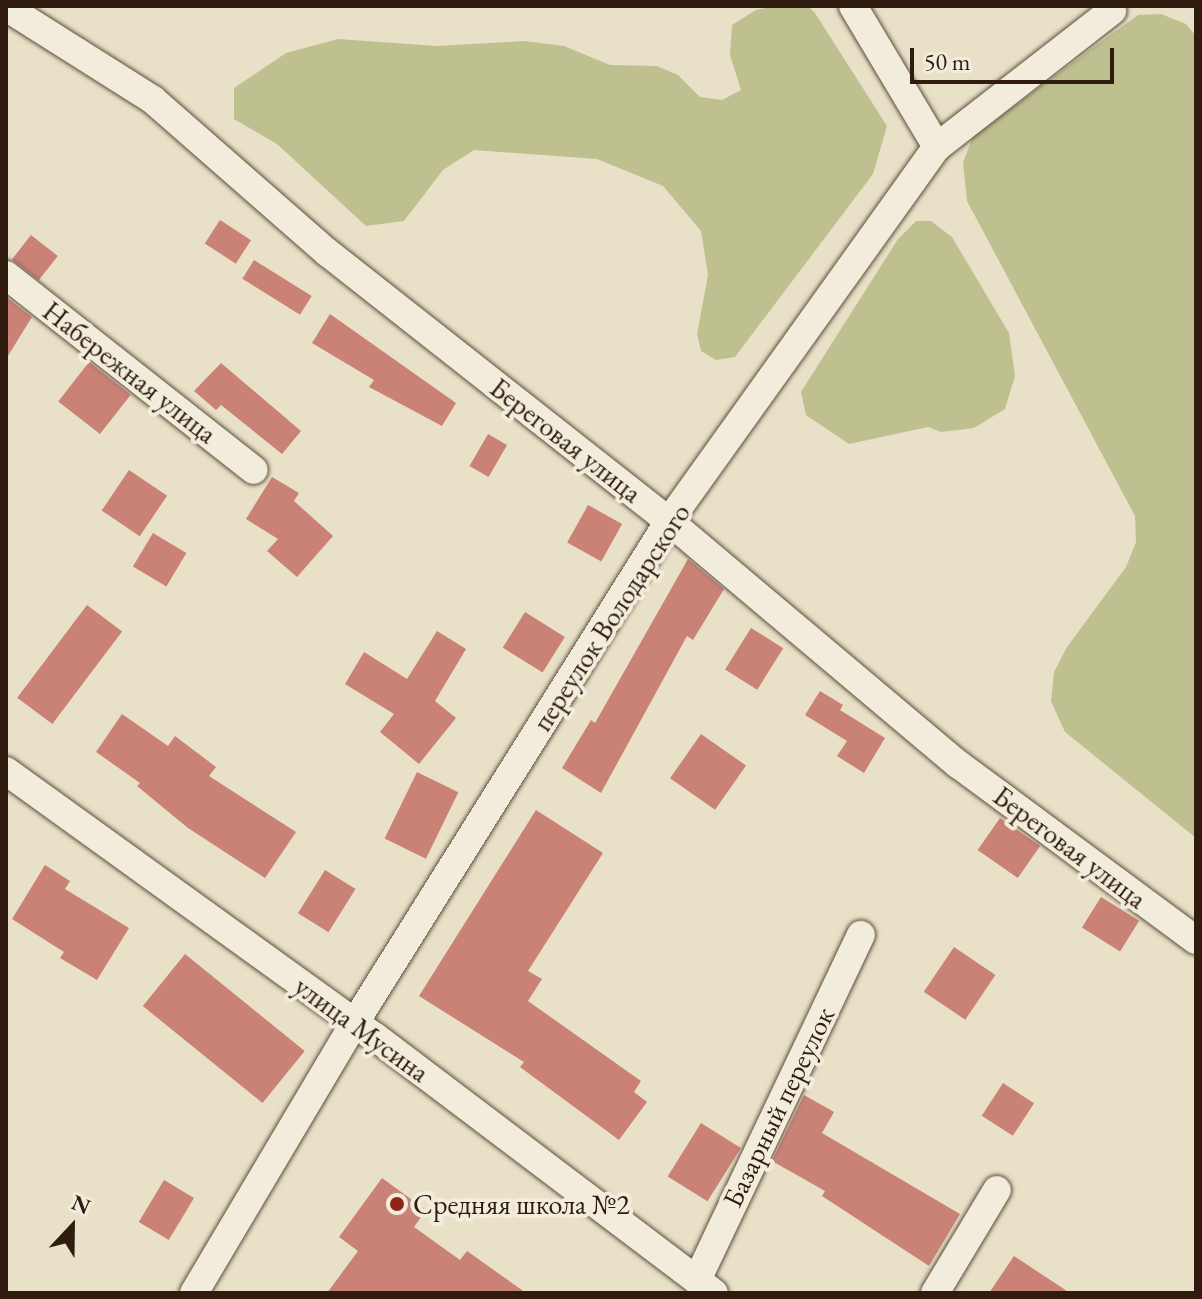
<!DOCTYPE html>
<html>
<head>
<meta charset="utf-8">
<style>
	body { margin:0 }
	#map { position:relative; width:1202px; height:1299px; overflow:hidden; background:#e9e1c7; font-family:"EB Garamond",serif }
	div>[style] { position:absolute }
	.green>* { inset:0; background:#bfc090 }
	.building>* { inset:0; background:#ca8277; transform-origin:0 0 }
	.roads { filter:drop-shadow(0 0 2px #5e4d3d) drop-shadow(0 0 2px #5e4d3d) }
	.street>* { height:28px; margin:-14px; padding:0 14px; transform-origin:14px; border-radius:14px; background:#f1ecdb }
	.dots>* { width:22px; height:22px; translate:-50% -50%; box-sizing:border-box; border:4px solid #f1ecdb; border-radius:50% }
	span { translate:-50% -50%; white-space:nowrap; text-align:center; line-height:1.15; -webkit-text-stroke:8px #f1ecdb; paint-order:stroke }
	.street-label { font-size:28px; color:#2f1c0f }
	.poi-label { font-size:28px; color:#2f1c0f }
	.left { translate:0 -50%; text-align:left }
	.frame { position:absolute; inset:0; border:8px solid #2f1c0f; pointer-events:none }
	.north { position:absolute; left:32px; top:1187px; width:80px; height:80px; -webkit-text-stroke:6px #f1ecdb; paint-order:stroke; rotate:22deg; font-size:22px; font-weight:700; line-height:32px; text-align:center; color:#2f1c0f }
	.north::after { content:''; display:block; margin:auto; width:28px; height:36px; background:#2f1c0f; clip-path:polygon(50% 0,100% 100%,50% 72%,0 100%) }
	.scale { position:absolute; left:910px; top:48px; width:204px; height:36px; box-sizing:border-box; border:4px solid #2f1c0f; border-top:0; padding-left:10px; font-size:24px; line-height:28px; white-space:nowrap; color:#2f1c0f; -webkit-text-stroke:6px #f1ecdb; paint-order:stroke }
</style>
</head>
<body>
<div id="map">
	<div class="green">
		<i style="clip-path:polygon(775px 6px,808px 6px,815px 13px,887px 126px,873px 174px,735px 357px,716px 360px,701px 351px,697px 334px,708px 275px,701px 231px,663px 186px,597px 159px,474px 150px,443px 170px,404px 221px,366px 226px,277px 144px,234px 119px,234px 88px,286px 53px,338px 39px,437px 46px,525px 41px,564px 46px,610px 65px,657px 66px,678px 75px,700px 97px,722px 100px,741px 90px,730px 55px,732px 25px,756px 10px)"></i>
		<i style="clip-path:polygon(1161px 14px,1186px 24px,1196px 36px,1196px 838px,1065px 732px,1051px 701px,1054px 672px,1067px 647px,1126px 567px,1136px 542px,1135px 516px,967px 201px,963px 162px,973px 137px,1098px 44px,1138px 15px)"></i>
		<i style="clip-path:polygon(916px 221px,931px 221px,952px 237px,1009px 333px,1015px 376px,1005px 409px,974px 428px,941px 432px,928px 427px,849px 444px,806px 415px,801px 392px,898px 239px)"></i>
	</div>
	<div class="building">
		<i style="left:220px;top:220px;width:37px;height:28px;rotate:33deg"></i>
		<i style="left:31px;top:235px;width:34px;height:31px;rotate:38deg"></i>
		<i style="left:254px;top:260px;width:68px;height:22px;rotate:32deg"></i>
		<i style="clip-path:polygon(6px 297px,32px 317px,6px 359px)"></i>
		<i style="clip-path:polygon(330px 314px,456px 403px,442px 426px,369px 387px,374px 380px,312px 343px)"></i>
		<i style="left:89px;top:362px;width:53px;height:50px;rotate:38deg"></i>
		<i style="clip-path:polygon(221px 363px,301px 431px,282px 454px,221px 405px,216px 410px,194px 391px)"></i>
		<i style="left:488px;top:434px;width:22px;height:37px;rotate:30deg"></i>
		<i style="left:129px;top:470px;width:46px;height:49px;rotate:34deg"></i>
		<i style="clip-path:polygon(272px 477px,299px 493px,294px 501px,333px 536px,297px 577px,267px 551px,278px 539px,246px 519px)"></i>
		<i style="left:588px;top:505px;width:39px;height:43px;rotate:29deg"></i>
		<i style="left:153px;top:533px;width:39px;height:39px;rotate:31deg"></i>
		<i style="clip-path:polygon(688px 559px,724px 589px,693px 640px,687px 636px,601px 793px,562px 768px,591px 720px,595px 723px)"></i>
		<i style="left:87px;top:605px;width:44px;height:116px;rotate:37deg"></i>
		<i style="left:525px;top:612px;width:47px;height:42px;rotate:32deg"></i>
		<i style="left:751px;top:628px;width:38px;height:49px;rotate:32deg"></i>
		<i style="clip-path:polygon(437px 631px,466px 649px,435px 701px,456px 718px,419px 764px,380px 732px,394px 714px,345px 684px,364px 652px,407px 679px)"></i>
		<i style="clip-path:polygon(820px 691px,843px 705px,840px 710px,885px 738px,864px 773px,837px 756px,847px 741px,805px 715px)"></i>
		<i style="clip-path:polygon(122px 714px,168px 746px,175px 736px,216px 767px,209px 776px,296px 832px,265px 878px,188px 828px,137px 786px,140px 783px,96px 752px)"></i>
		<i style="left:701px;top:734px;width:55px;height:54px;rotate:35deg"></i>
		<i style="left:417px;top:772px;width:46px;height:74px;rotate:26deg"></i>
		<i style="clip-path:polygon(536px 810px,603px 853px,528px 971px,542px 979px,528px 1001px,641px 1081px,634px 1092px,647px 1102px,619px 1140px,520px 1067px,524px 1062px,419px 996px)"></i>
		<i style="left:1000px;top:818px;width:49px;height:39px;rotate:35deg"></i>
		<i style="clip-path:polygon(45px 865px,70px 881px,65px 889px,129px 928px,97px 980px,60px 958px,64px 952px,12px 919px)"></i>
		<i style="left:325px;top:870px;width:36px;height:51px;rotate:32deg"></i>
		<i style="left:1101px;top:897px;width:45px;height:36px;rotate:32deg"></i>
		<i style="left:954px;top:947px;width:50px;height:54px;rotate:34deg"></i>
		<i style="left:185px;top:954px;width:154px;height:67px;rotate:39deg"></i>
		<i style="left:1003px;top:1083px;width:37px;height:39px;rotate:33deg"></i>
		<i style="clip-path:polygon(804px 1095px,834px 1112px,822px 1133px,960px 1214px,929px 1266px,822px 1196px,825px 1191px,772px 1161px)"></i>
		<i style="left:701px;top:1123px;width:47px;height:63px;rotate:32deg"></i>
		<i style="clip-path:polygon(382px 1178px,426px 1210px,414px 1227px,460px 1260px,467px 1251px,526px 1293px,327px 1293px,358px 1251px,339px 1237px)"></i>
		<i style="left:164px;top:1180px;width:35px;height:49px;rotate:31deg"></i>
		<i style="clip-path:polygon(1014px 1256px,1070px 1293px,989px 1293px)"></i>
	</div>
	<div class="roads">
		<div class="street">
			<i style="left:853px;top:6px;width:164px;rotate:59.2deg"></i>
			<i style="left:6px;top:7px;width:174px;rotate:32.3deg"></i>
			<i style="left:153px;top:100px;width:232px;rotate:41.2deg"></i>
			<i style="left:328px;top:253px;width:434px;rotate:38.2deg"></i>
			<i style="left:669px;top:521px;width:378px;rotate:40.1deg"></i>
			<i style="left:958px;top:764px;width:296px;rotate:36.5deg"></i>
			<i style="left:6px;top:275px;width:315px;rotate:38.2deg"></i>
			<i style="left:6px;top:771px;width:453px;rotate:35.8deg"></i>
			<i style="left:374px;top:1036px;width:426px;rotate:37.1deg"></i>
			<i style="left:697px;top:1280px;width:382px;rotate:-64.6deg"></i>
			<i style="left:194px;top:1293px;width:313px;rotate:-59.3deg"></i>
			<i style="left:354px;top:1024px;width:593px;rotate:-57.94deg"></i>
			<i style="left:669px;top:521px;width:460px;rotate:-54.4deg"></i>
			<i style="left:937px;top:147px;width:222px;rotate:-37.9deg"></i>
			<i style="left:935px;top:1293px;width:120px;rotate:-59deg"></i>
		</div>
	</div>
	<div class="dots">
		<i style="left:397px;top:1204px;background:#8f2418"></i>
	</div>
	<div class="street-label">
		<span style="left:130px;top:372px;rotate:38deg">Набережная улица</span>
		<span style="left:566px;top:440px;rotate:38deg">Береговая улица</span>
		<span style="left:611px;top:617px;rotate:-57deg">переулок Володарского</span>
		<span style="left:1070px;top:847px;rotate:37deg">Береговая улица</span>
		<span style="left:362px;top:1029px;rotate:36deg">улица Мусина</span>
		<span style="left:778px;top:1107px;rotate:-64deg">Базарный переулок</span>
	</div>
	<div class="poi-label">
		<span class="left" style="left:413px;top:1204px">Средняя школа №2</span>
	</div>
	<div class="frame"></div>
	<div class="north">N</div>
	<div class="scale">50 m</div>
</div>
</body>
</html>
